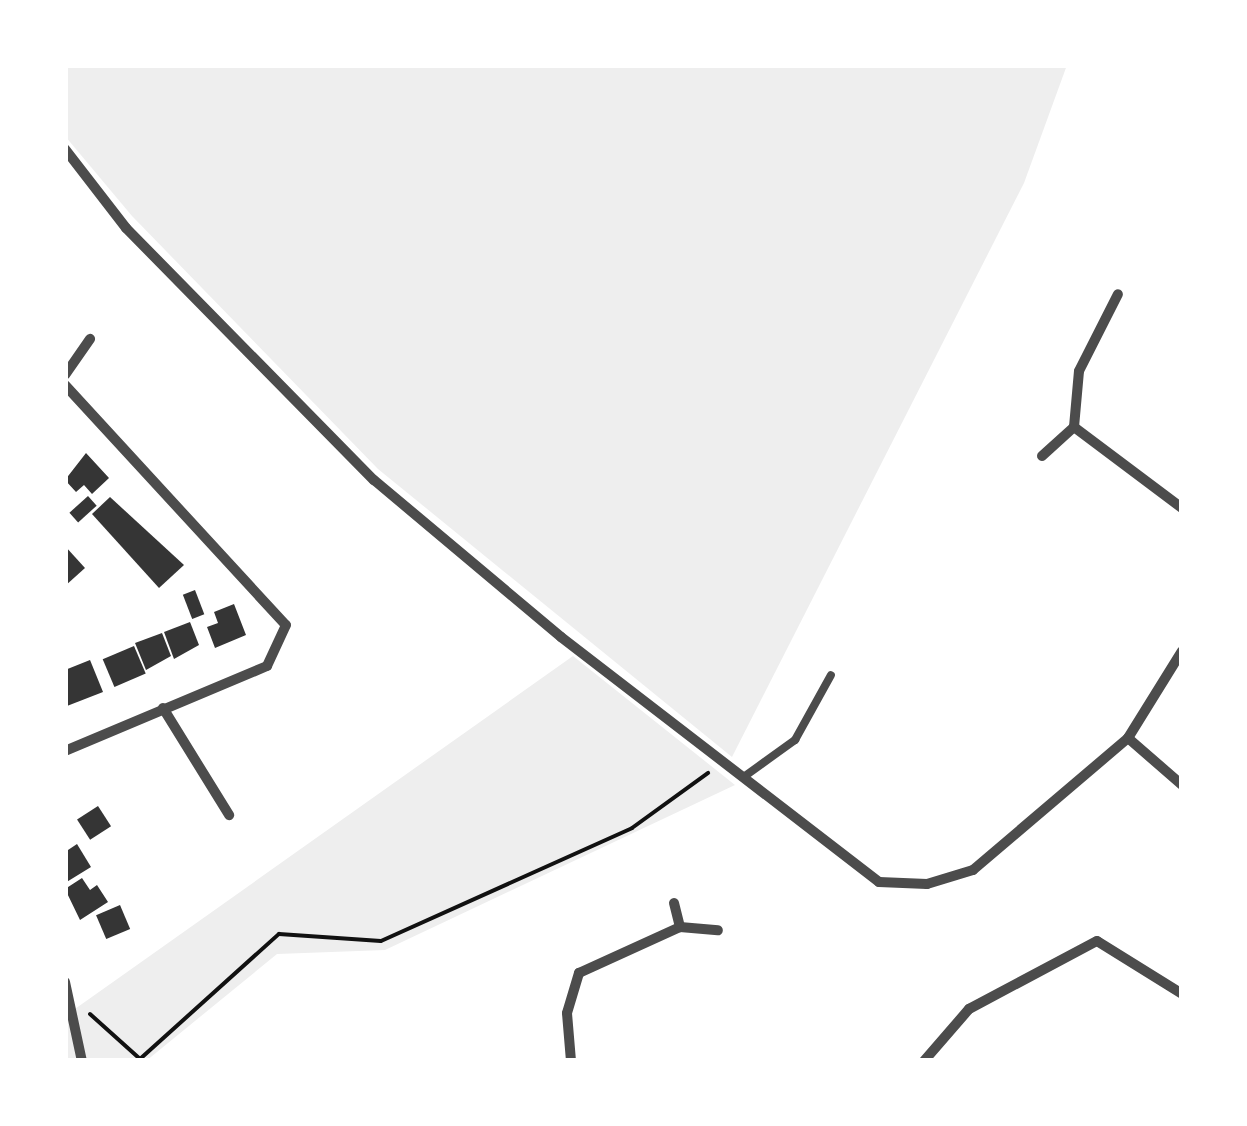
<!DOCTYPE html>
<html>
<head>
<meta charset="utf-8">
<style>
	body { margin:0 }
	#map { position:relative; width:1247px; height:1126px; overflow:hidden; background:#fff; font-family:Mulish,sans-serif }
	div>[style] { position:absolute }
	.green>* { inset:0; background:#eee }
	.building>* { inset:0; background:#353535; transform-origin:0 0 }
	.path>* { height:4px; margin:-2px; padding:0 2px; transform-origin:2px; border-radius:2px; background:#111 }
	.service>* { height:8px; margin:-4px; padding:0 4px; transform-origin:4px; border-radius:4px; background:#4c4c4c }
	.minor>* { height:10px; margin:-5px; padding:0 5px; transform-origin:5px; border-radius:5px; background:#4c4c4c }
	span { translate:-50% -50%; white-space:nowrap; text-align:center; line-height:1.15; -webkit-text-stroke:10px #fff; paint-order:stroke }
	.frame { position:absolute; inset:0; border:68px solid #fff; pointer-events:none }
</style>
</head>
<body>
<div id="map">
	<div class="green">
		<i style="clip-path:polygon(65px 65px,1067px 65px,1024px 183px,732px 757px,378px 469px,132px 216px,65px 136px)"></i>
		<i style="clip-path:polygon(573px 656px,735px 785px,385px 950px,277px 954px,146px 1061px,65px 1061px,65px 1016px)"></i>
	</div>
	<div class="building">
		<i style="clip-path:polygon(86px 453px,109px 478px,92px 494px,84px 485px,76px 492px,65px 480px)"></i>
		<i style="left:88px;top:496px;width:13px;height:25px;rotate:48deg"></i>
		<i style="clip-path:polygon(110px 497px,184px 565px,159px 588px,92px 514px)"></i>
		<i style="clip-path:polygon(65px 546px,85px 568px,65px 586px)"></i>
		<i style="left:195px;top:590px;width:26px;height:13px;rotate:69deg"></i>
		<i style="clip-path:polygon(234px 604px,246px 635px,215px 648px,207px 627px,218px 623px,214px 612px)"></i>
		<i style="clip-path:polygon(190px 622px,199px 645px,174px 659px,164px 632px)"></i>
		<i style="clip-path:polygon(162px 633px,171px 656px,146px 670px,135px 643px)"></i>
		<i style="left:134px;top:646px;width:30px;height:34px;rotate:67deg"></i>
		<i style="clip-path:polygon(90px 660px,103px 692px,67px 706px,65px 670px)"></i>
		<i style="left:98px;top:806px;width:24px;height:25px;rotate:57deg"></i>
		<i style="clip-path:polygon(77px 844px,91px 867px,65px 883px,65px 852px)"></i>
		<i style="clip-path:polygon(82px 878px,90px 890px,97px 885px,108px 902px,80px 920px,65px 889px)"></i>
		<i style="left:120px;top:905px;width:26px;height:26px;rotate:67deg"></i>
	</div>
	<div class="path">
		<i style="left:90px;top:1014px;width:67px;rotate:42deg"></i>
		<i style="left:140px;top:1059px;width:187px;rotate:-42deg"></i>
		<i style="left:279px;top:934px;width:102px;rotate:3.9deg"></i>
		<i style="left:381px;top:941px;width:275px;rotate:-24.2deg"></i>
		<i style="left:632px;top:828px;width:94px;rotate:-35.9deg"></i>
	</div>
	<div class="service">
		<i style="left:745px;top:776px;width:62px;rotate:-35.8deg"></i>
		<i style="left:795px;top:740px;width:74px;rotate:-61deg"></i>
	</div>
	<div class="minor">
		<i style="left:65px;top:149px;width:100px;rotate:52.3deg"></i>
		<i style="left:126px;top:228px;width:354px;rotate:45.5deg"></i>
		<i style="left:374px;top:480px;width:244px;rotate:40deg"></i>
		<i style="left:561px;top:637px;width:401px;rotate:37.6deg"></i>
		<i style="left:879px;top:882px;width:48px;rotate:2.4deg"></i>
		<i style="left:927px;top:884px;width:48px;rotate:-16.9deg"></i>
		<i style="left:973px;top:870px;width:204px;rotate:-40.4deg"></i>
		<i style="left:1128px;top:738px;width:102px;rotate:-58.2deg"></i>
		<i style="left:65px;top:375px;width:44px;rotate:-55.2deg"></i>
		<i style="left:65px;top:385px;width:326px;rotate:47.4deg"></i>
		<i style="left:286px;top:625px;width:45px;rotate:114.9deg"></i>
		<i style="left:267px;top:666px;width:219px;rotate:157.2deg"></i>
		<i style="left:1074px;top:427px;width:135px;rotate:36.9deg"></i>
		<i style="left:1042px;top:456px;width:43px;rotate:-42.2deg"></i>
		<i style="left:1074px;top:427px;width:56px;rotate:-84.9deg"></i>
		<i style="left:1079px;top:371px;width:86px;rotate:-63.1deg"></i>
		<i style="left:163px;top:708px;width:126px;rotate:58.3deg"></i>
		<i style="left:1128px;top:738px;width:72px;rotate:41deg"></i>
		<i style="left:674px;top:903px;width:25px;rotate:76deg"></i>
		<i style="left:65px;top:982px;width:81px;rotate:77.9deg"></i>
		<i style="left:571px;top:1061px;width:48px;rotate:-94.8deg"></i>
		<i style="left:567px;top:1013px;width:42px;rotate:-73.3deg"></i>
		<i style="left:579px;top:973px;width:111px;rotate:-24.5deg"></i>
		<i style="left:680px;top:927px;width:38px;rotate:5deg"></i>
		<i style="left:924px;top:1061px;width:69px;rotate:-49.1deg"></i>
		<i style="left:969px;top:1009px;width:145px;rotate:-28deg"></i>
		<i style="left:1097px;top:941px;width:100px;rotate:31.9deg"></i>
	</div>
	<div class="frame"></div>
</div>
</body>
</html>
